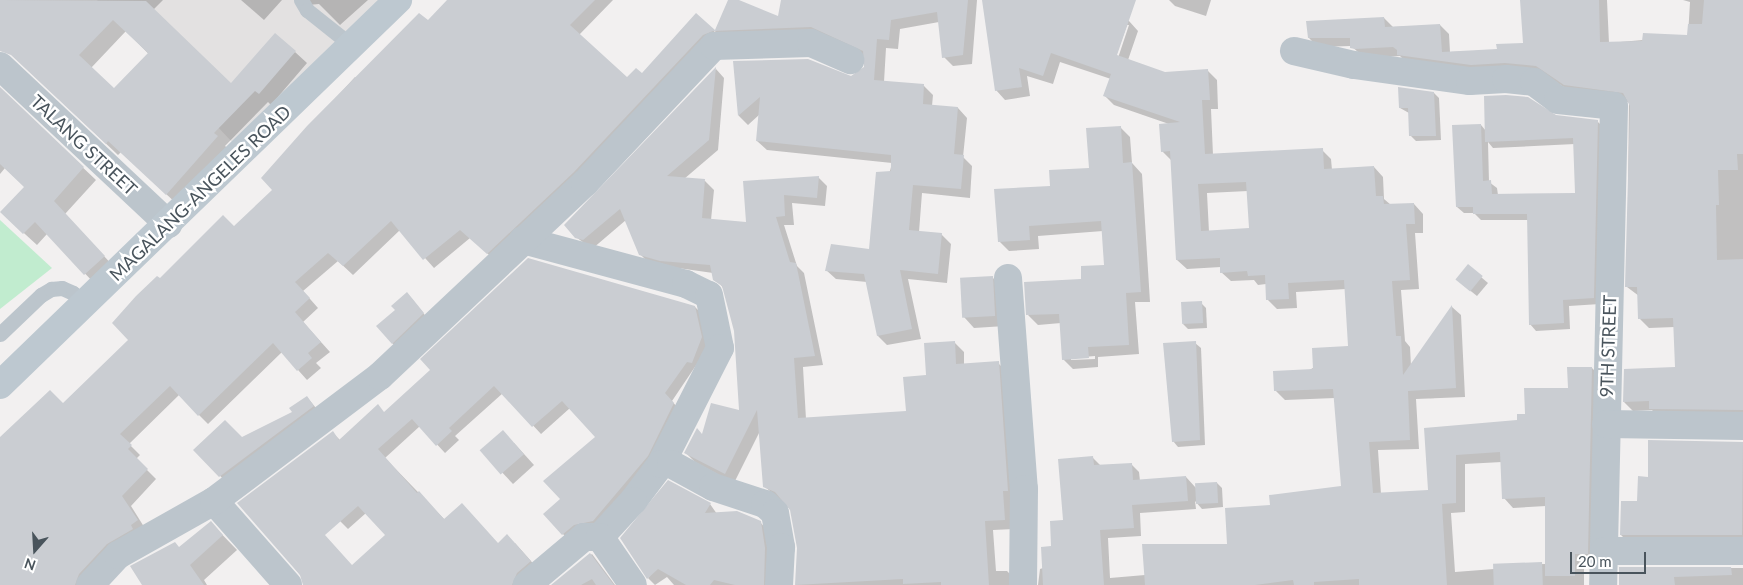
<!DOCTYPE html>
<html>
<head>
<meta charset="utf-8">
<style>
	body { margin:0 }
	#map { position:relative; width:1743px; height:585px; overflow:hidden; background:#f2f0f0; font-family:Lato,sans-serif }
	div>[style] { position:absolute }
	.education>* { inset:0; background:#e3e1e1 }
	.green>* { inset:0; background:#c1eccf }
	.shadow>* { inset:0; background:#0003; transform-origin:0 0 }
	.building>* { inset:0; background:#cacdd2; transform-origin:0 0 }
	.service>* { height:15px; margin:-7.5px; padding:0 7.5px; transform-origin:7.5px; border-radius:7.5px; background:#bcc5cc }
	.minor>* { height:28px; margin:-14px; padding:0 14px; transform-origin:14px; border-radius:14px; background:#bcc5cc }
	.secondary>* { height:28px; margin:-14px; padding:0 14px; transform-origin:14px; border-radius:14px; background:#bdc8d0 }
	span { translate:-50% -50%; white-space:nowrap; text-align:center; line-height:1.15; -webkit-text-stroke:5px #fff; paint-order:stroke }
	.street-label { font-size:18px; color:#49545c }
	.north { position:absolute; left:10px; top:525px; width:50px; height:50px; -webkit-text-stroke:4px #fff; paint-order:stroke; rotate:199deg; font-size:14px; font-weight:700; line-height:20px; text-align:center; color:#49545c }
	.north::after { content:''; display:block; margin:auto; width:18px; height:22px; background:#49545c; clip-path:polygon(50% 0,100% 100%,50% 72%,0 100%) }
	.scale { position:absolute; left:1570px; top:552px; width:76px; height:22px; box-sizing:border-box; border:2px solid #49545c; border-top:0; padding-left:6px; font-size:15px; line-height:18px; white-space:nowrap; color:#49545c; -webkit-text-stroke:4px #fff; paint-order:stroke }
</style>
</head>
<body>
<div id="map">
	<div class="education">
		<i style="clip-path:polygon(97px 0,382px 0,234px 144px)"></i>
	</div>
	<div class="green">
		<i style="clip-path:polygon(0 220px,52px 268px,0 309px)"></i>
	</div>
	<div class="shadow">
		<i style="clip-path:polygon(evenodd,0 0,163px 0,153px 10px,232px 85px,295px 52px,307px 63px,271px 105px,268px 102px,225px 146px,229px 149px,179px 206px,121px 152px,118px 155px,27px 69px,0 36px,0 0,126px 31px,149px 54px,114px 90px,91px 68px,126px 31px)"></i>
		<i style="clip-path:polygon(241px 0,282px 0,264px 20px)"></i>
		<i style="clip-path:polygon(302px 0,368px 0,340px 25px,319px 4px,308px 5px)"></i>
		<i style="clip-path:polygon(448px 0,613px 0,579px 35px,628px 79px,642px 75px,696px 15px,715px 32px,729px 0,779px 18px,803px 0,977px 0,972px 64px,953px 66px,944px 57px,939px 22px,900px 29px,898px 49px,886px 48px,884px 82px,924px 86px,933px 95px,932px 106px,958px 108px,967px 118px,963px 157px,972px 166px,970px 198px,922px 193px,919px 232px,941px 234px,951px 244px,947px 283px,908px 279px,921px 339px,887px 345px,878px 336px,867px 282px,836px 279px,826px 270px,870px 250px,892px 163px,767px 150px,757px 141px,760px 114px,748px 125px,739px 116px,735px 62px,851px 77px,865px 67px,864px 56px,821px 36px,723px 39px,497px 262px,470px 238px,434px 268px,400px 230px,353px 275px,338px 261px,303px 291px,318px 308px,303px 322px,330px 352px,316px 363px,321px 368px,307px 380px,282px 352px,208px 424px,179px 395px,129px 444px,140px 455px,136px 459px,156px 479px,131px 506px,146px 530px,87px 585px,0 585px,0 445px,63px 404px,130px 340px,160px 280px,234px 228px,274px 190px,263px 178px,355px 77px,358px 79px,428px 22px)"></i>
		<i style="clip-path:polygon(evenodd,983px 0,1083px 0,1082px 5px,1129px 21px,1138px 31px,1128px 60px,1165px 73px,1207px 70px,1217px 80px,1218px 109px,1211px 109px,1213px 155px,1322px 150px,1331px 159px,1332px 170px,1374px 167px,1383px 177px,1384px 199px,1391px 205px,1414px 204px,1423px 214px,1423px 233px,1415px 233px,1419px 289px,1401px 290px,1405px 341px,1410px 347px,1411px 366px,1452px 307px,1461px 315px,1465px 397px,1416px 399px,1419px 449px,1378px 450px,1381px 494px,1429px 491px,1425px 430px,1519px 421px,1569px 389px,1592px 368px,1601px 377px,1597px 562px,1584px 562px,1584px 585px,1038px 585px,1040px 569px,1043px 568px,1093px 458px,1101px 466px,1131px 464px,1139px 472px,1140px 481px,1186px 477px,1196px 488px,1217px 483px,1222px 488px,1223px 507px,1202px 509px,1195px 501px,1196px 509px,1140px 513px,1141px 536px,1108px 538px,1110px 578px,1145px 575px,1229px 545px,1271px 506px,1343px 487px,1335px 398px,1285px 400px,1275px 390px,1349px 347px,1346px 289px,1296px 292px,1297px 308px,1277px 309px,1267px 299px,1266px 284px,1258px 285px,1254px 280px,1231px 281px,1221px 272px,1221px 267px,1187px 269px,1177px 260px,1172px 161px,1162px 151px,1169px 124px,1114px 105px,1105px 96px,1111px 79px,1060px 62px,1053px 84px,1027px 76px,1030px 96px,1005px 100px,996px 90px,983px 0,1127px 25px,1129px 25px,1117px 61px,1114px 61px,1127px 25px,983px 0,1248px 191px,1250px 230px,1209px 232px,1207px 193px,1248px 191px,983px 0,1502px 462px,1504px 498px,1513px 508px,1546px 506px,1546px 564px,1494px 565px,1494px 569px,1455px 572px,1451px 513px,1465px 512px,1465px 464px,1502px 462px)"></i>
		<i style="clip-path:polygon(1169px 0,1211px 0,1206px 16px,1175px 6px)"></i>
		<i style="clip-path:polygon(1521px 0,1607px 0,1609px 43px,1688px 36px,1690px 2px,1683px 0,1743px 0,1743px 419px,1659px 418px,1652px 410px,1633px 411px,1624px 402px,1677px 369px,1675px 327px,1649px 328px,1640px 319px,1639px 296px,1627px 287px,1629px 102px,1574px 94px,1546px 75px,1408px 64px,1400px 56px,1365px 58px,1351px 46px,1318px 47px,1309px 38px,1384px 18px,1393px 27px,1440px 25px,1449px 34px,1450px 52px,1498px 50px,1524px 44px)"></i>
		<i style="clip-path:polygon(716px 69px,724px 78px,718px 150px,684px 179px,705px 181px,714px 190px,711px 220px,747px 224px,744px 182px,818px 177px,827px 186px,825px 206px,792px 203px,794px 225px,784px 225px,797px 266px,804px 273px,823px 365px,803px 367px,806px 419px,907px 413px,927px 377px,954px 342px,964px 352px,964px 365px,998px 363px,1007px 372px,1014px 529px,993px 530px,996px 571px,1007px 571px,1016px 580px,1016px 585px,796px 585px,798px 548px,792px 510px,764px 486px,760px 431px,734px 483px,695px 462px,686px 453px,703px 436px,741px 412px,735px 331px,725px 291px,713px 273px,650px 264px,640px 254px,626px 220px,592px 249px,576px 237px)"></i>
		<i style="clip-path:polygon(0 89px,96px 180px,65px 214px,116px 269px,97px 286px,47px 234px,37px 245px,14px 224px,25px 187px,5px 168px,0 174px)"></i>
		<i style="clip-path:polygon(1434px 93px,1439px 98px,1441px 140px,1416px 141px,1411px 136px,1409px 113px,1400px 108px)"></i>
		<i style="clip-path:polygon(evenodd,1555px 117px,1597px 121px,1604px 128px,1600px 304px,1569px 306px,1570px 329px,1536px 331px,1530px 324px,1528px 220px,1481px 220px,1474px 213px,1464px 213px,1457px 207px,1481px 125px,1486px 131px,1555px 117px,1488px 142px,1493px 148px,1575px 144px,1576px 194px,1498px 195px,1497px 188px,1489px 182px,1488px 142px)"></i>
		<i style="clip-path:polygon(evenodd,1120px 127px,1130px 137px,1132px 163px,1142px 174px,1150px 302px,1135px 302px,1139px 354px,1098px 357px,1098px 367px,1073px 369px,1063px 359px,1061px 323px,1038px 325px,1028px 315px,1105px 266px,1103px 231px,1038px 236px,1039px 249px,1009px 251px,999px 241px,1051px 187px,1090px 169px,1120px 127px,1095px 356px,1095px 359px,1071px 360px,1071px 358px,1095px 356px)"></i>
		<i style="clip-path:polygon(1468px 266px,1488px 283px,1477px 296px,1462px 284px)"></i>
		<i style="clip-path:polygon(992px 277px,1003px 288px,1005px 326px,974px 328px,964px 317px)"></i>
		<i style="clip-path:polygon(412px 299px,428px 319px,398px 348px,392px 343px)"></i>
		<i style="clip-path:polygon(1201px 303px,1206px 308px,1207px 328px,1188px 329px,1183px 324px)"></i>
		<i style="clip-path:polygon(695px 307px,703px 315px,709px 346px,672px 401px,681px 412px,601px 529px,570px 542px,563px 534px,561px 500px,597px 437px,570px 408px,541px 434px,503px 393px,455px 436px,459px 440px,445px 453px,420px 426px,385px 458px,445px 520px,498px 544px,515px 543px,538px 569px,523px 585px,303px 585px,305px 581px,289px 561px,352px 566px,387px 536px,366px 513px,348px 529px,340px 521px,333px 433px,340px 440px,384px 413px)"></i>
		<i style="clip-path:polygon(1195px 343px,1201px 348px,1205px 445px,1178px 447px,1173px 441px)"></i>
		<i style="clip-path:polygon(307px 397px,320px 413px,227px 483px,195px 450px,242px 439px,294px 412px)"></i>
		<i style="clip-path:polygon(514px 443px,534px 465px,513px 484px,482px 451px)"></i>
		<i style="clip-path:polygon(1743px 443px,1743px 544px,1630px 544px,1621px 535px,1649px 478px)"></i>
		<i style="clip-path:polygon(710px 504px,717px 514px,760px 522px,768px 531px,774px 585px,674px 585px,667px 577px,655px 585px,648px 578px)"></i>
		<i style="clip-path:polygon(211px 523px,237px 550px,204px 580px,207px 585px,144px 585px,180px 548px)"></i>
		<i style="clip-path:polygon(592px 554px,615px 585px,554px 585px)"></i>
		<i style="left:1620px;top:568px;width:123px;height:17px"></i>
	</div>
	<div class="building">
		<i style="clip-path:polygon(evenodd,0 0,146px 1px,231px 83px,275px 33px,296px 51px,259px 94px,255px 91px,214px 133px,218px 136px,166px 195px,108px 141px,106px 144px,11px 55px,0 51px,0 0,113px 20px,148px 53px,114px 88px,79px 55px,113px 20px)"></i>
		<i style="clip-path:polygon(447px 0,595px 0,570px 25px,627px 77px,636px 68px,642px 73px,696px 13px,715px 30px,728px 0,739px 0,778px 16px,781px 0,968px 0,963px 55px,942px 58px,937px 12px,891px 20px,889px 40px,877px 39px,874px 80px,924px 84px,923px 104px,958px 107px,954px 154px,964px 155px,961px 189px,913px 185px,909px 230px,942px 233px,938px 274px,900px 270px,912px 329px,877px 336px,864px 274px,825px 271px,831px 244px,869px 249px,876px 172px,891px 171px,891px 155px,756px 141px,760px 97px,738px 116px,733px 61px,808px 59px,851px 76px,864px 67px,863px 51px,811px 27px,713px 31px,703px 35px,574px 172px,487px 254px,460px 230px,423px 260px,391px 221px,343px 266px,328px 253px,295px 282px,310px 298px,295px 312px,321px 342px,308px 353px,312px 358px,297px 371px,273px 343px,198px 416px,170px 386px,120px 434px,132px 445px,128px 449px,148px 469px,122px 496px,138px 520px,131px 525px,133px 529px,107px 544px,79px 574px,75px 585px,0 585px,0 437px,50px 390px,63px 403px,128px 340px,112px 323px,136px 296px,157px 276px,160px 278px,223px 215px,234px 226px,272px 190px,261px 178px,307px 126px,419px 13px,428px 20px)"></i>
		<i style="clip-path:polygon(evenodd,982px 0,1136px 0,1117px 55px,1165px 72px,1208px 69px,1210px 100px,1202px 100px,1205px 154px,1323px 148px,1324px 169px,1374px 166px,1376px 196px,1383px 196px,1384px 204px,1414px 203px,1415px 224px,1406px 224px,1410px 280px,1392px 281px,1396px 336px,1401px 336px,1403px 375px,1452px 305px,1456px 388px,1408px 391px,1410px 440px,1369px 442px,1373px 493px,1428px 490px,1424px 428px,1517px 420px,1517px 414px,1525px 414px,1524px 388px,1568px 388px,1567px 367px,1592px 367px,1588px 554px,1575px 554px,1575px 576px,1545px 576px,1545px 497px,1502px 499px,1500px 452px,1456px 455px,1456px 503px,1442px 504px,1447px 585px,1359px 585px,1359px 579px,1314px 582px,1314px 585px,1294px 585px,1293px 580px,1255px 585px,1145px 585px,1142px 544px,1227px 544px,1225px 508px,1270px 505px,1269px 495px,1341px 486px,1333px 389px,1274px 391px,1273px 371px,1313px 369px,1312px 348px,1348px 346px,1344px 280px,1288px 283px,1289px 299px,1266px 300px,1265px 275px,1248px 276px,1247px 271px,1220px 273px,1220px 258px,1176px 260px,1170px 151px,1161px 152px,1159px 124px,1180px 122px,1103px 96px,1111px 74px,1051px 53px,1043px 76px,1019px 68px,1022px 87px,995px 91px,982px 0,1246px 182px,1249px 228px,1201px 231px,1198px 184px,1246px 182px)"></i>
		<i style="clip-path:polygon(1520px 0,1599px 0,1600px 42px,1642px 41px,1643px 33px,1687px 35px,1688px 24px,1702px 24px,1704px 0,1743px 0,1743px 154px,1737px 154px,1738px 170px,1718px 170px,1719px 205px,1716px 205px,1717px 260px,1743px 259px,1743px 410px,1649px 409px,1649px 401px,1623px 402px,1624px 369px,1675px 367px,1673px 318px,1638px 319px,1637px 287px,1625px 287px,1630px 106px,1623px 93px,1564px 85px,1536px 66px,1505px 63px,1471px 65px,1397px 55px,1397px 50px,1393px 47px,1355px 49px,1350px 48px,1350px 38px,1308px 38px,1306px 21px,1384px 17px,1385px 27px,1440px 24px,1442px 52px,1497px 49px,1496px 44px,1523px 43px)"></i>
		<i style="clip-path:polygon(716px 67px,709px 140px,667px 176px,705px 179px,702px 218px,746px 222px,743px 181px,819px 176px,817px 198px,784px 195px,785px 216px,776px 217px,790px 262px,796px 263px,815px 356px,794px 358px,798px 418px,906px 411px,903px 377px,926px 375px,924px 343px,955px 341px,956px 364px,999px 361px,1008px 491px,1003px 491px,1005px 520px,985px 521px,989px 585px,941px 585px,941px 582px,903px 584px,903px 579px,795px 585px,797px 548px,790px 510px,775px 492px,763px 487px,757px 410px,725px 474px,684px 453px,697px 428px,702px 434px,711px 403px,739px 410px,734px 331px,722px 286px,713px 280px,710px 265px,660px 261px,639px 255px,620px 209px,583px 240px,575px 238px,564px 225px)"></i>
		<i style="clip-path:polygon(0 87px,84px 167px,54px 201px,105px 256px,84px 275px,35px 222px,23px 234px,0 212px,24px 187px,0 164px)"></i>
		<i style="clip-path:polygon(1398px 87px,1434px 92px,1436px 136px,1409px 136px,1408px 108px,1399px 108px)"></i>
		<i style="clip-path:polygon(1506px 95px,1528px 97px,1556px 115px,1598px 120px,1594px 298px,1563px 300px,1564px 323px,1529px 325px,1527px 214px,1473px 214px,1473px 207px,1456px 207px,1452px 125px,1481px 124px,1483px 181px,1491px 180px,1492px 194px,1575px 193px,1573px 138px,1485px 142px,1484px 96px)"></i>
		<i style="clip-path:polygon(1121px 126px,1123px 163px,1132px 162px,1141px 292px,1126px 293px,1129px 345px,1088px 347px,1089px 358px,1062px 360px,1059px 314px,1026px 315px,1024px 282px,1081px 279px,1081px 266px,1104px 265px,1101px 221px,1029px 226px,1030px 240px,998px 242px,994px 189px,1050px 186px,1049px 170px,1089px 168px,1086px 128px)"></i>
		<i style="clip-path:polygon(evenodd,528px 258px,695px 306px,702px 337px,692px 363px,687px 362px,665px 393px,674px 403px,648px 456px,593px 521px,574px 525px,562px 535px,543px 514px,560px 499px,543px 481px,595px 437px,562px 401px,532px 427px,494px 386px,449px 428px,452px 431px,436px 446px,412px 419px,378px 449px,417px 493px,419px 491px,444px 519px,462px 503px,498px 543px,507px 534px,531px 561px,517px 573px,512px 585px,303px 585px,300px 575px,237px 503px,333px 431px,339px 440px,378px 404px,384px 412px,430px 370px,420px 359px,528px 258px,358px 506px,385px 535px,352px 565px,325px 535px,358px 506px)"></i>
		<i style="left:1468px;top:264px;width:19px;height:20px;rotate:39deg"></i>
		<i style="left:993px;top:276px;width:40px;height:33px;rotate:87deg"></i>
		<i style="clip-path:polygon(407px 292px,424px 313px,392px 344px,376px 326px,395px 310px,391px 306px)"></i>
		<i style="left:1202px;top:301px;width:22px;height:21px;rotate:87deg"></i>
		<i style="clip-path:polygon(1196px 341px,1200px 440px,1172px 442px,1163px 343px)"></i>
		<i style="clip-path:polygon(307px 396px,314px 406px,219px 477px,193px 450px,225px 420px,242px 437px,292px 412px,289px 408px)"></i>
		<i style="left:503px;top:430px;width:32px;height:31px;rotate:49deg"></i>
		<i style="clip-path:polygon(1648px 440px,1743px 442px,1742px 535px,1620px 535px,1621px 501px,1637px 501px,1638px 476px,1648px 477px)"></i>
		<i style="clip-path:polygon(1093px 456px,1094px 465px,1132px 463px,1133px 480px,1186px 476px,1188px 501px,1132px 505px,1134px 528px,1100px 530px,1104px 585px,1043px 585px,1041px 547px,1051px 546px,1050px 521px,1063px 520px,1058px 459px)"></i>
		<i style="clip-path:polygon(668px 480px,711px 503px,705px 513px,737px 511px,761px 521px,765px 548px,764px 585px,735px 585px,714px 580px,710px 585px,686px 585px,658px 569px,647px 579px,620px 538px)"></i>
		<i style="left:1217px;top:482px;width:21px;height:22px;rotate:87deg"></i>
		<i style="clip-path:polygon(211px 521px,223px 535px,190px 565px,204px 585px,142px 585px,130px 566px,175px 542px,179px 547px)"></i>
		<i style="clip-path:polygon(590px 553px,614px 585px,596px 585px,592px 579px,581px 585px,551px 585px)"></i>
		<i style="left:1542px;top:562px;width:23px;height:49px;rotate:88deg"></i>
		<i style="clip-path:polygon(1619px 567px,1731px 567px,1732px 575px,1674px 577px,1675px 585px,1619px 585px)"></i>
	</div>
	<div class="service">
		<i style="left:301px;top:0;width:12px;rotate:59deg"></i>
		<i style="left:307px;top:10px;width:56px;rotate:38.5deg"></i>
		<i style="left:0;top:334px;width:57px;rotate:-43.6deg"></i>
		<i style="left:41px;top:295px;width:12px;rotate:-31deg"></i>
		<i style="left:51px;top:289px;width:11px;rotate:-5deg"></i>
		<i style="left:62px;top:288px;width:12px;rotate:24deg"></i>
		<i style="left:73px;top:293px;width:16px;rotate:47deg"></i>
	</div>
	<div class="minor">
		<i style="left:1294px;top:51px;width:62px;rotate:13.1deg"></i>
		<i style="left:1354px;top:65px;width:117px;rotate:7.9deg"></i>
		<i style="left:1470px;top:81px;width:36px;rotate:-3deg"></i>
		<i style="left:1506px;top:79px;width:28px;rotate:6deg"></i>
		<i style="left:1534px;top:82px;width:30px;rotate:37deg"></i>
		<i style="left:1558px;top:100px;width:56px;rotate:6.1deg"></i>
		<i style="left:1614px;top:106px;width:479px;rotate:91.3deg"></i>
		<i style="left:0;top:66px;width:231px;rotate:43.2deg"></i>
		<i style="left:523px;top:240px;width:169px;rotate:15.1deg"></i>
		<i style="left:686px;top:284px;width:25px;rotate:26deg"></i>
		<i style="left:709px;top:295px;width:54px;rotate:78.3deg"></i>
		<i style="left:720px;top:348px;width:130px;rotate:117deg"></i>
		<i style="left:661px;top:464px;width:46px;rotate:127.1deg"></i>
		<i style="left:633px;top:501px;width:49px;rotate:132.5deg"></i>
		<i style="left:600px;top:537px;width:16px;rotate:180deg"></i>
		<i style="left:584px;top:537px;width:75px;rotate:139.9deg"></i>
		<i style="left:1008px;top:278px;width:212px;rotate:85.7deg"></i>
		<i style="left:1024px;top:489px;width:96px;rotate:90.6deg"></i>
		<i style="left:1606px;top:424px;width:137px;rotate:0.8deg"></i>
		<i style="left:661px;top:464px;width:10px"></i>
		<i style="left:671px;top:464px;width:48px;rotate:28.7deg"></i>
		<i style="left:713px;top:487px;width:55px;rotate:18.1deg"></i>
		<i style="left:765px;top:504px;width:13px;rotate:42deg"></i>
		<i style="left:775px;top:513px;width:35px;rotate:80deg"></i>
		<i style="left:781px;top:547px;width:38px;rotate:93deg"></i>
		<i style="left:214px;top:501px;width:112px;rotate:48.6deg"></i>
		<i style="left:600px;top:537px;width:58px;rotate:55.5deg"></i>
		<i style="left:1604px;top:551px;width:139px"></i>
		<i style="left:90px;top:585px;width:41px;rotate:-47deg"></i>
		<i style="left:118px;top:555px;width:110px;rotate:-29.4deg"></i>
		<i style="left:214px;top:501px;width:208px;rotate:-37deg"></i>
		<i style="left:380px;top:376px;width:282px;rotate:-43.3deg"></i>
		<i style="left:585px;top:183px;width:188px;rotate:-46.7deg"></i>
		<i style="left:714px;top:46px;width:97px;rotate:-1.8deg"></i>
		<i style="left:811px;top:43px;width:43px;rotate:23.6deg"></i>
	</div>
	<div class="secondary">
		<i style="left:0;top:385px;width:554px;rotate:-44.05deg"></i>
	</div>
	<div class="street-label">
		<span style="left:84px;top:145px;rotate:43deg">TALANG STREET</span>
		<span style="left:200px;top:193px;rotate:-44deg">MAGALANG-ANGELES ROAD</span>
		<span style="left:1608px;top:346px;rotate:-88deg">9TH STREET</span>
	</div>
	<div class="north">N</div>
	<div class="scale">20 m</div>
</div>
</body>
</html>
